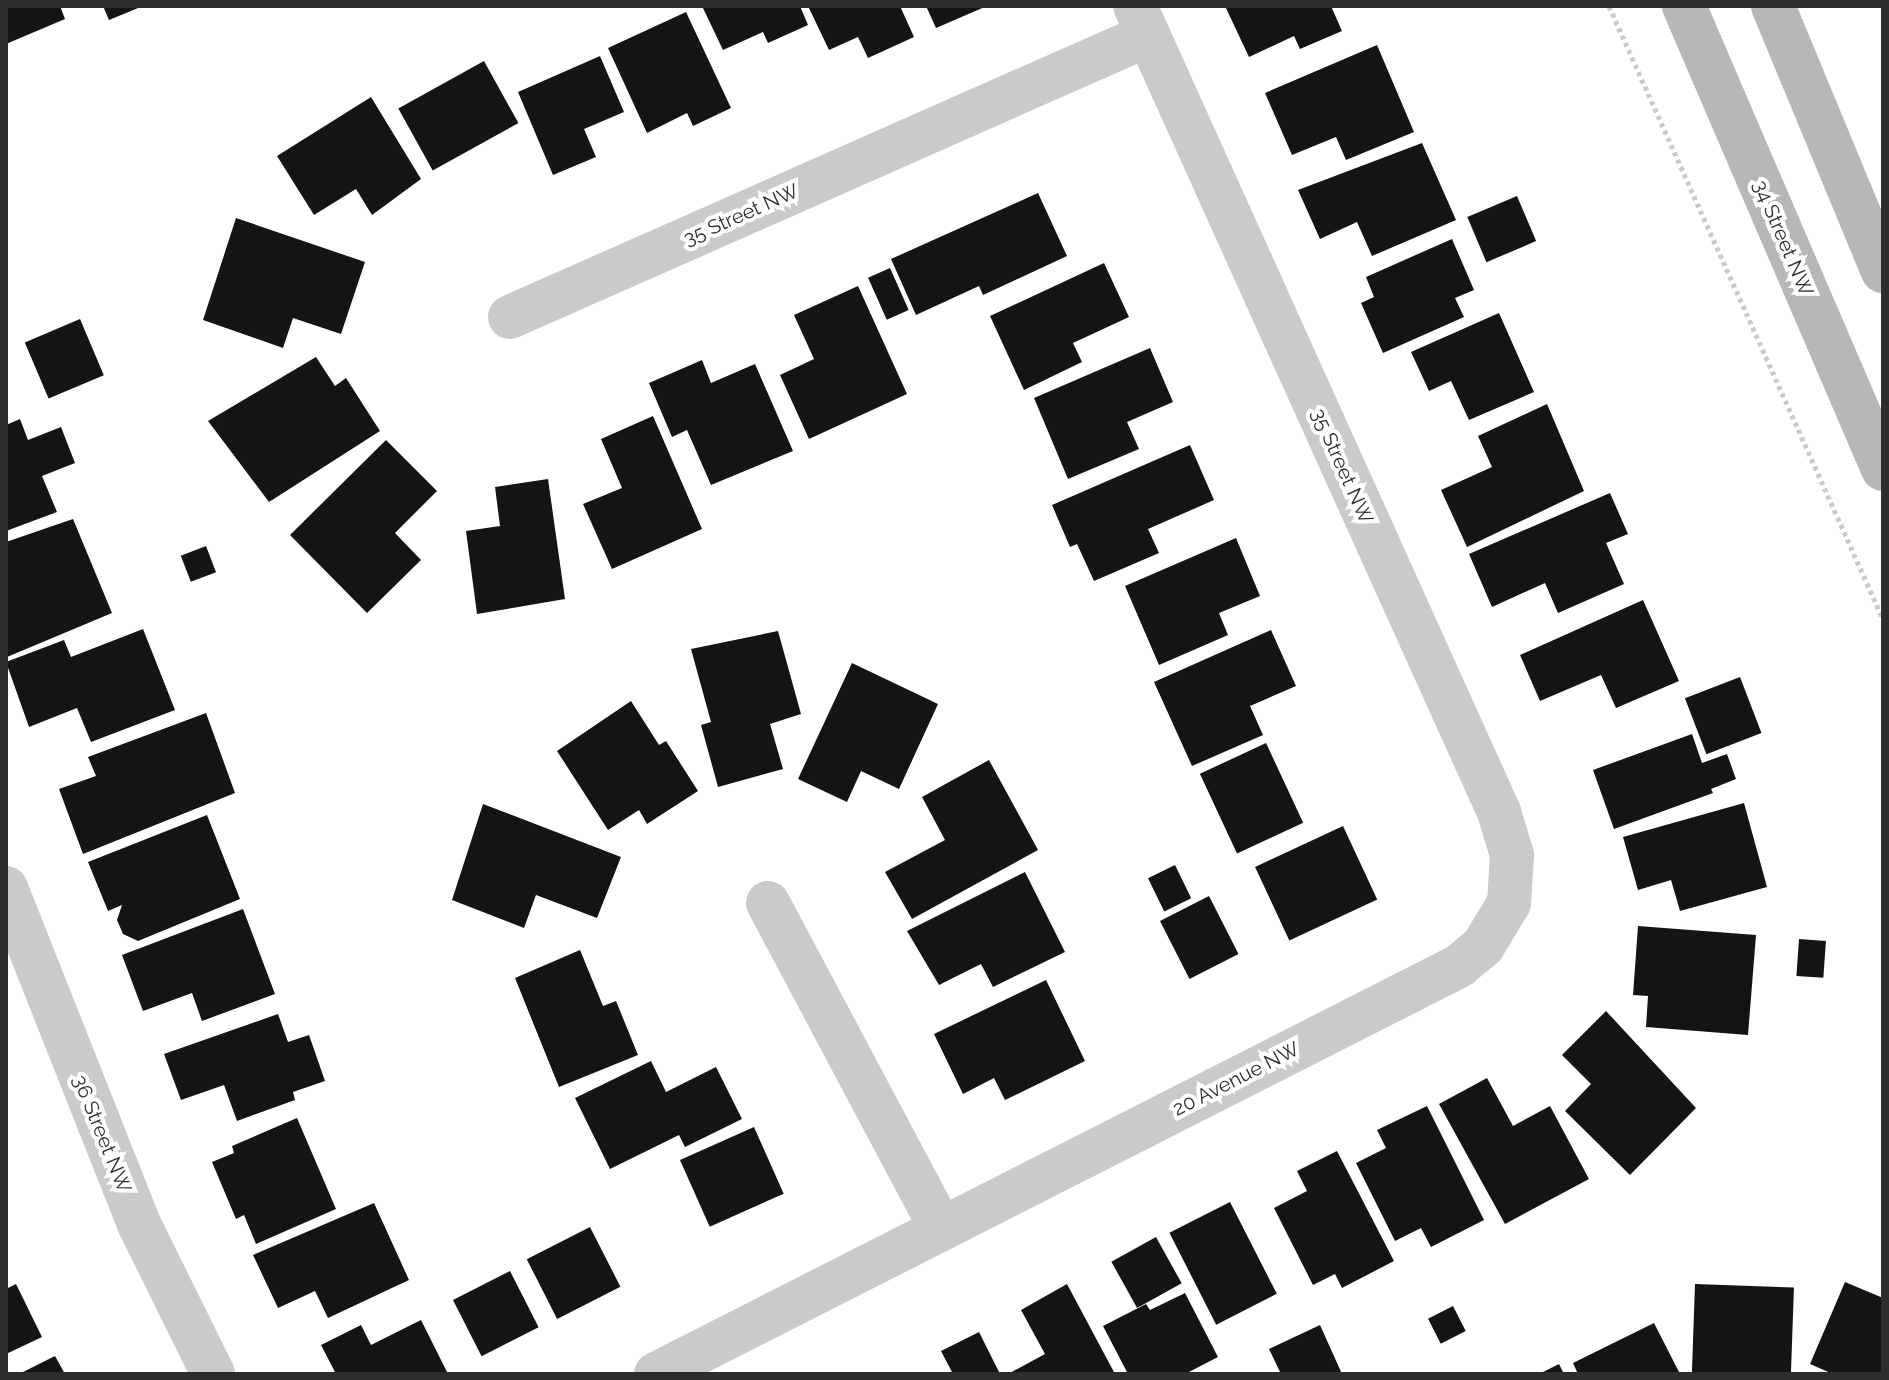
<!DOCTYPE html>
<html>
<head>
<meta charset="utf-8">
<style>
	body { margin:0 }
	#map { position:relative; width:1889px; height:1380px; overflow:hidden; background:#fff; font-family:Raleway,sans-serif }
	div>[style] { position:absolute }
	.building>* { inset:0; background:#141414; transform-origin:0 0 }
	.path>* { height:5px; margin-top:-2.5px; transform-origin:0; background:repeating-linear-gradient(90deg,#cacaca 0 4px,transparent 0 8px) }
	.street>* { height:44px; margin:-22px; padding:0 22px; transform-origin:22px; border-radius:22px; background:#cacaca }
	.secondary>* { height:44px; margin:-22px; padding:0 22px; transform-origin:22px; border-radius:22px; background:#b7b7b7 }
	span { translate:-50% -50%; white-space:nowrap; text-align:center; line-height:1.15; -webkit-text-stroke:8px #fff; paint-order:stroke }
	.street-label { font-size:20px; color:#2d2d2d }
	.frame { position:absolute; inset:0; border:8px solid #2d2d2d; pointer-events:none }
</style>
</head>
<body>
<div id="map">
	<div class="building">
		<i style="clip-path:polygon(6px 6px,60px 6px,65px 19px,6px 44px)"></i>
		<i style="clip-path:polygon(103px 6px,143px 6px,109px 20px)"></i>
		<i style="clip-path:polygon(702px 6px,800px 6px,808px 25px,768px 43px,763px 32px,723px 50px)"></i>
		<i style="clip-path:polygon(808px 6px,900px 6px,914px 37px,868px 58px,858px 37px,829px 50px)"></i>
		<i style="clip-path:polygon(926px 6px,987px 6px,936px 28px)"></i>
		<i style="clip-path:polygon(1225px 6px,1331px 6px,1342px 31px,1300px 49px,1294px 36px,1249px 57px)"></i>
		<i style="clip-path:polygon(686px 12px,731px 108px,693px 126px,687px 113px,647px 133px,608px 48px)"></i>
		<i style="clip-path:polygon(1377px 45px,1414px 132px,1346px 160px,1336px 137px,1292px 155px,1265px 93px)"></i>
		<i style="clip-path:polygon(600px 56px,624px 112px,584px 129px,596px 157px,553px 175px,518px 92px)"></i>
		<i style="left:484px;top:61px;width:71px;height:98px;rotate:61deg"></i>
		<i style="clip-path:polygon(371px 97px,421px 179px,372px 215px,356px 189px,314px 215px,277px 156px)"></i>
		<i style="clip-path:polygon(1422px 143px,1456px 220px,1372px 256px,1357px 222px,1320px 239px,1298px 190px)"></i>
		<i style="clip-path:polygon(1038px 193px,1067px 256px,983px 295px,979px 286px,916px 315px,891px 259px)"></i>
		<i style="left:1517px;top:196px;width:49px;height:54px;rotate:67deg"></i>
		<i style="clip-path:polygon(236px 218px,365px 262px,341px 334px,293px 318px,283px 348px,203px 320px)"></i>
		<i style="clip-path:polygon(1452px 239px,1474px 290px,1455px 298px,1464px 317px,1383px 353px,1361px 303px,1374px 297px,1366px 277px)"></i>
		<i style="clip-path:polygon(1104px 263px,1129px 317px,1073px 343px,1082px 362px,1024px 390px,990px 316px)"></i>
		<i style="left:890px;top:268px;width:46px;height:24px;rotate:66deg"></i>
		<i style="clip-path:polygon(858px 286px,907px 394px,809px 439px,780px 375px,814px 359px,794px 315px)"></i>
		<i style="clip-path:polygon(1499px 313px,1534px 392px,1469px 420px,1451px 381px,1429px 391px,1411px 352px)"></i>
		<i style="left:80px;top:319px;width:61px;height:60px;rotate:67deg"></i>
		<i style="clip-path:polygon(1150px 348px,1173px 402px,1127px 422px,1139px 449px,1068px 479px,1034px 398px)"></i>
		<i style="clip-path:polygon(316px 357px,335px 386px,346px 378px,380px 431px,269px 502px,208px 421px)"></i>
		<i style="clip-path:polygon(702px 360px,711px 383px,755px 364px,793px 451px,711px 485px,687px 430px,672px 437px,649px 383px)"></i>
		<i style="clip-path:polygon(1547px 404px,1584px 491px,1467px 547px,1441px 490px,1492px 467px,1478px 436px)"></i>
		<i style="clip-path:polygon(653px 416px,702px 529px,612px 569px,583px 504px,622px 488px,601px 439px)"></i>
		<i style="clip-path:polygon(20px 419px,28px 440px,61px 427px,75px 463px,42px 476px,57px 512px,6px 531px,6px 425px)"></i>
		<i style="clip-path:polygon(386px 440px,437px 491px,395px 533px,421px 560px,367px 613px,290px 535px)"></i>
		<i style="clip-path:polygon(1190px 445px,1214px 500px,1148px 529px,1159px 553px,1094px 581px,1077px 544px,1070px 547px,1052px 505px)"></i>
		<i style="clip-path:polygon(548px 479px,565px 599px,477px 614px,466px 531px,500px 526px,495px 487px)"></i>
		<i style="clip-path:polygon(1610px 493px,1628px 534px,1606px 543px,1624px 584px,1558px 613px,1545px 583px,1492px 607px,1469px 554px)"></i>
		<i style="clip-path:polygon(73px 519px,112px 613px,7px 657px,6px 542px)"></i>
		<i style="clip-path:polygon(1236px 538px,1260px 596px,1219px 613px,1228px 635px,1159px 665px,1125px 586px)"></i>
		<i style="left:206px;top:546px;width:28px;height:27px;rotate:69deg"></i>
		<i style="clip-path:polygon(1643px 600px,1679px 681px,1616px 708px,1601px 675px,1540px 701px,1520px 655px)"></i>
		<i style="clip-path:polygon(143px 629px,175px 710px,91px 742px,77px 708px,29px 727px,6px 662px,64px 640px,71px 657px)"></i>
		<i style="clip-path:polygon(1271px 630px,1296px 686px,1250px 706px,1263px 735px,1192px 766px,1154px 682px)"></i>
		<i style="clip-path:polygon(778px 631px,801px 714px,770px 724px,783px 769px,718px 787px,701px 725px,711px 722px,691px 649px)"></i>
		<i style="clip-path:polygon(852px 663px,938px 704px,899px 789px,861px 771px,847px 802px,798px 779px)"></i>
		<i style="left:1740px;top:677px;width:60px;height:59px;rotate:69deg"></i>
		<i style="clip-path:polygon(631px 701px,659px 745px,666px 741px,698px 791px,647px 824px,639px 810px,608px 830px,557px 751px)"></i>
		<i style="clip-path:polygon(206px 713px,235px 793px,83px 854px,59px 789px,96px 776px,88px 757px)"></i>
		<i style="clip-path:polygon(1692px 734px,1702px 763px,1727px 754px,1736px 779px,1711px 789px,1713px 793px,1614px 829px,1593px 770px)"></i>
		<i style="left:1266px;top:743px;width:88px;height:73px;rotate:65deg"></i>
		<i style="clip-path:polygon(989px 760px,1038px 850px,912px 919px,885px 872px,945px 840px,922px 797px)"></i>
		<i style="clip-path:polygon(1744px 803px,1767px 887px,1680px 911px,1671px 880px,1638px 890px,1623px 837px)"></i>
		<i style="clip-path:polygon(483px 804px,621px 857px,597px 918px,536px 895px,524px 928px,452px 900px)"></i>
		<i style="clip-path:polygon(207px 815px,240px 899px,138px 941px,123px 934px,117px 920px,122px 905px,108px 911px,88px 862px)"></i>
		<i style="left:1343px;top:826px;width:81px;height:97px;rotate:65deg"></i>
		<i style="left:1175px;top:865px;width:37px;height:30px;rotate:64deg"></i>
		<i style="clip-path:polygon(1025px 872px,1065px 952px,993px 987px,981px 964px,939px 985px,907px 931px)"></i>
		<i style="left:1209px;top:896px;width:65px;height:55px;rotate:63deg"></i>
		<i style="clip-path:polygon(243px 909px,275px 994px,202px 1021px,192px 993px,143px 1011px,122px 955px)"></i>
		<i style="clip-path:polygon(1638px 926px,1756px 935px,1748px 1035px,1646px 1027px,1648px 996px,1633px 995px)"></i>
		<i style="left:1799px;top:939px;width:27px;height:37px;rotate:4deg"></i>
		<i style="clip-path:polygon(580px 950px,603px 1006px,616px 1001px,638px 1055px,559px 1087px,515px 978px)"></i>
		<i style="clip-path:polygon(1046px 980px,1085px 1061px,1005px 1100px,994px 1078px,963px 1094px,934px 1034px)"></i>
		<i style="clip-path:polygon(1606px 1011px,1696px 1108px,1630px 1175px,1565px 1111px,1591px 1084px,1562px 1055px)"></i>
		<i style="clip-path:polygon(278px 1014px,288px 1042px,309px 1035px,325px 1081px,293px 1092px,295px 1100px,237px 1121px,224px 1085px,181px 1100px,164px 1054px)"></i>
		<i style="clip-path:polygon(651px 1061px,666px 1092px,716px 1067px,742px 1119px,685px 1147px,679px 1135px,610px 1169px,575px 1098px)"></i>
		<i style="clip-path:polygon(1487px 1078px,1513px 1126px,1550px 1106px,1589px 1179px,1505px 1224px,1439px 1104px)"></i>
		<i style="clip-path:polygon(1427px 1106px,1484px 1220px,1431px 1247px,1421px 1228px,1395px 1241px,1356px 1163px,1386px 1148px,1377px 1130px)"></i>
		<i style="clip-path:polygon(297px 1118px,336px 1209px,256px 1244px,244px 1215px,236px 1219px,212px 1162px,234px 1153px,232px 1146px)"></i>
		<i style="left:754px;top:1127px;width:73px;height:81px;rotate:66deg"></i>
		<i style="clip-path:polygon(1337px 1151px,1394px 1261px,1342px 1288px,1335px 1274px,1313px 1285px,1274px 1208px,1307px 1191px,1297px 1171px)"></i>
		<i style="left:1230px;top:1202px;width:103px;height:68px;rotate:63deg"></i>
		<i style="clip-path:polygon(374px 1203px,409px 1280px,328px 1318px,315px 1291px,278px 1308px,253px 1255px)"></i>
		<i style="left:590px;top:1227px;width:67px;height:71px;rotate:63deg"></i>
		<i style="left:1156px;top:1237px;width:53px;height:51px;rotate:61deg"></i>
		<i style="left:510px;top:1271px;width:63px;height:64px;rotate:63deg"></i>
		<i style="clip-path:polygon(1845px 1282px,1883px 1298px,1883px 1374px,1833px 1374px,1810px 1364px)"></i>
		<i style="clip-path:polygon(16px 1284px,42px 1337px,6px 1354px,6px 1289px)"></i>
		<i style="clip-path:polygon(1067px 1284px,1115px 1374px,1008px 1374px,1045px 1354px,1021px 1310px)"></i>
		<i style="left:1695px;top:1284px;width:99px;height:88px;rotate:2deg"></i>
		<i style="clip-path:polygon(1185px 1293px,1218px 1357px,1185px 1374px,1128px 1374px,1103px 1326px,1146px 1304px,1150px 1310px)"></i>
		<i style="left:1453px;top:1306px;width:28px;height:28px;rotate:63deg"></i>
		<i style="clip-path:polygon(421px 1320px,448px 1374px,336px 1374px,321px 1345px,361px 1325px,371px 1345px)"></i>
		<i style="clip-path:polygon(1654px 1323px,1680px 1374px,1578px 1374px,1573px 1363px)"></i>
		<i style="clip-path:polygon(1320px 1325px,1342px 1374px,1281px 1374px,1269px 1349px)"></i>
		<i style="clip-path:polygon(979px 1332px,1000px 1374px,953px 1374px,941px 1351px)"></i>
		<i style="clip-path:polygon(55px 1356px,65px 1374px,19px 1374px)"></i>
		<i style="clip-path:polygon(1559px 1364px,1564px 1374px,1539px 1374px)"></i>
	</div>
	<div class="path">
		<i style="left:1609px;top:6px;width:671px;rotate:65.92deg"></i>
	</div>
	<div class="street">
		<i style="left:510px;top:317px;width:698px;rotate:-23.85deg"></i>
		<i style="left:6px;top:888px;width:361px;rotate:68.4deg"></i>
		<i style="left:139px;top:1224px;width:167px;rotate:63.7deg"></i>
		<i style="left:768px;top:903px;width:368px;rotate:62deg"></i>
		<i style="left:656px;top:1374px;width:901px;rotate:-26.93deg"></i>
		<i style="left:1459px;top:966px;width:31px;rotate:-40deg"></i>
		<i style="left:1483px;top:946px;width:50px;rotate:-58.8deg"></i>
		<i style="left:1509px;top:903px;width:48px;rotate:-86.4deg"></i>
		<i style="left:1512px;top:855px;width:45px;rotate:-106.8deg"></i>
		<i style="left:1499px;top:812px;width:884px;rotate:-114.3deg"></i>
	</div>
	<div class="secondary">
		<i style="left:1684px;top:6px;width:504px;rotate:66.74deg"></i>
		<i style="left:1773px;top:6px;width:287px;rotate:67.5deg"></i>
	</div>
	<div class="street-label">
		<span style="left:741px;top:215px;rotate:-24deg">35 Street NW</span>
		<span style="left:1783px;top:238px;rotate:67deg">34 Street NW</span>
		<span style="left:1342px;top:466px;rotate:66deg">35 Street NW</span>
		<span style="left:1236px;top:1079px;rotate:-27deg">20 Avenue NW</span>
		<span style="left:102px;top:1134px;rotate:68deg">36 Street NW</span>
	</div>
	<div class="frame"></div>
</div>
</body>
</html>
